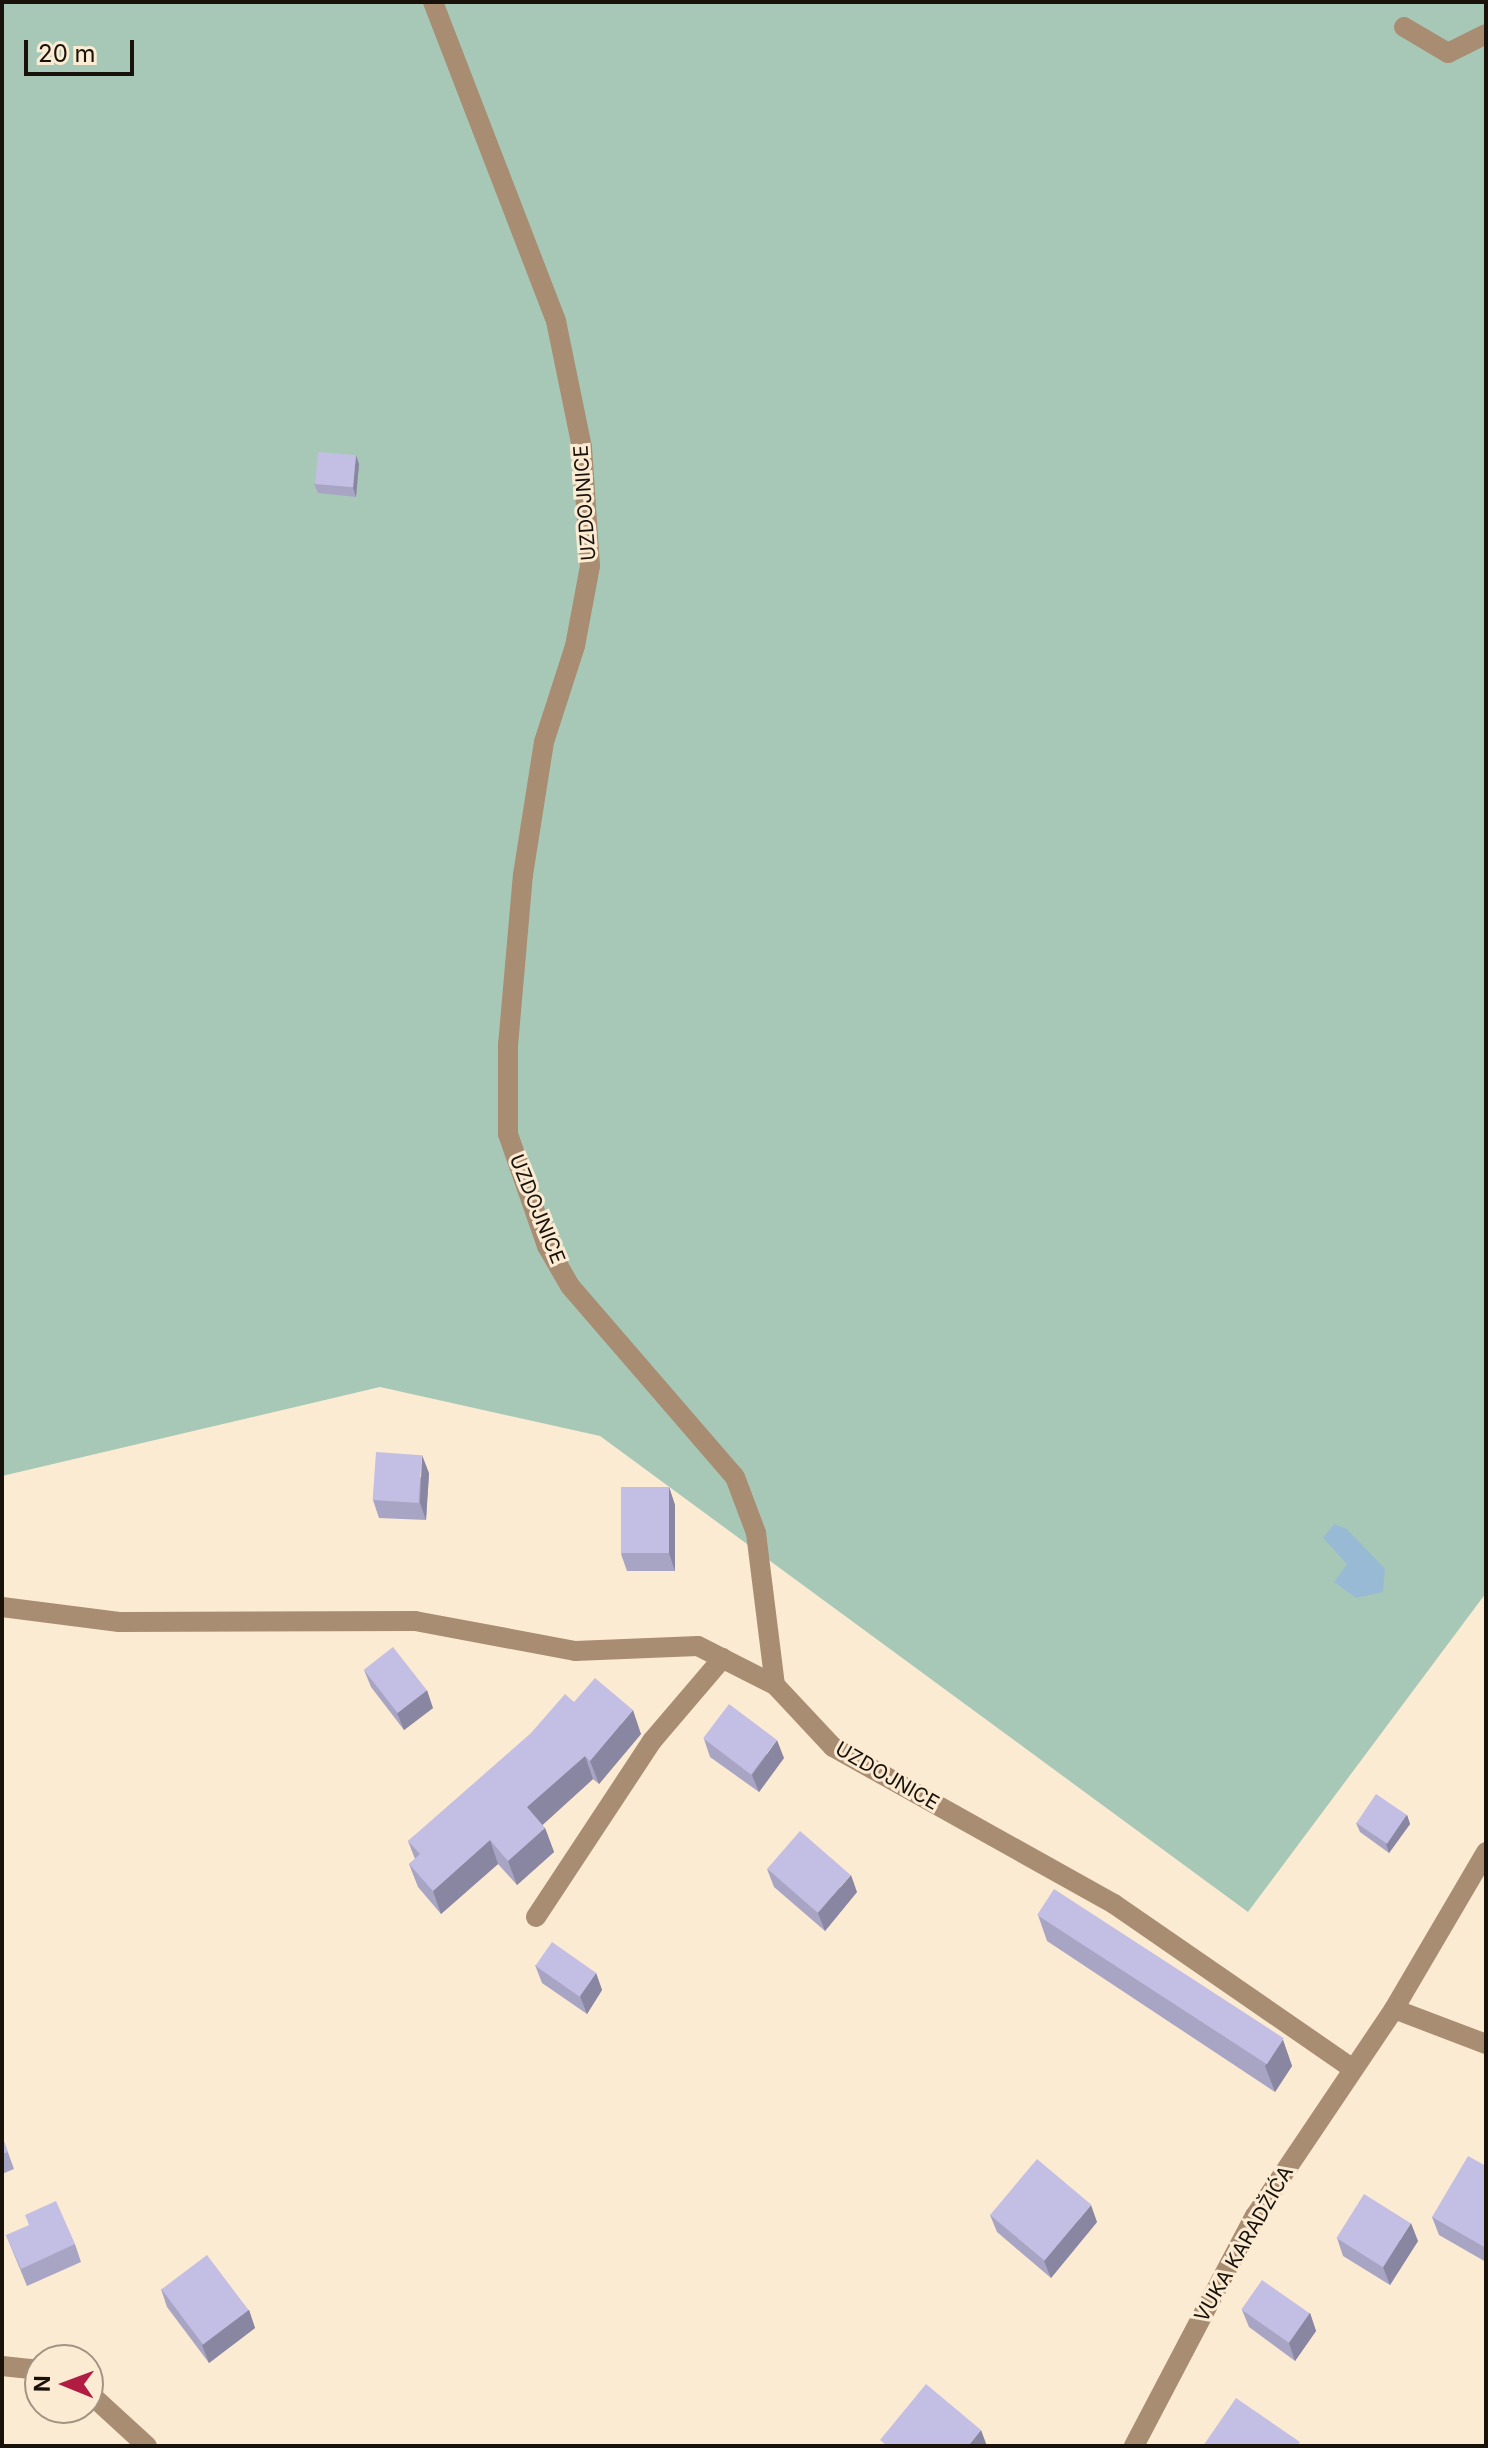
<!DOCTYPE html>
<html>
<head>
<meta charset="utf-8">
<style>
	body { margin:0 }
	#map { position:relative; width:1488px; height:2448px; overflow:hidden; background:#fcebd3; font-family:Inter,sans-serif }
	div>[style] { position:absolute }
	.green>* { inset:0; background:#a8c8b7 }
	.water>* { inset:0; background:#99bad5 }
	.minor>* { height:20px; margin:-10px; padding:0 10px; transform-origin:10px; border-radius:10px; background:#a88d72 }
	.wall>* { inset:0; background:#a8a4c4 }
	.shaded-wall>* { inset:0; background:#8886a0 }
	.building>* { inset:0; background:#c3bfe4; transform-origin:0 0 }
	span { translate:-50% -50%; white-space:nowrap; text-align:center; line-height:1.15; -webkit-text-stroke:6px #fcebd3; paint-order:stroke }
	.street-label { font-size:20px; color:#18120a }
	.frame { position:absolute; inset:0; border:4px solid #18120a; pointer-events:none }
	.north { position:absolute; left:24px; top:2344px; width:80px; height:80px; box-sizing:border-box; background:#fcebd3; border:2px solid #a19483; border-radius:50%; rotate:271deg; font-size:22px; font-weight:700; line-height:32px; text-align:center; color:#18120a }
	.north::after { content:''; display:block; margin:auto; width:28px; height:36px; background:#b01c42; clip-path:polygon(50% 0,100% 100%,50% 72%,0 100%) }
	.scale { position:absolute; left:24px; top:40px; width:110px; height:36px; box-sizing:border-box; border:4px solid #18120a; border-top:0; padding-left:10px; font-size:24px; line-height:28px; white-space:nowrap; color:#18120a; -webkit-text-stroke:6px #fcebd3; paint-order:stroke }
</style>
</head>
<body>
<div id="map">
	<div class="green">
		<i style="clip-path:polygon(2px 2px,1486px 2px,1486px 1593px,1248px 1912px,600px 1436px,380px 1387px,2px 1476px)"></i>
	</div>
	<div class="water">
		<i style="clip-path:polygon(1334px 1524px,1347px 1529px,1385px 1569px,1383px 1592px,1356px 1598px,1334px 1582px,1347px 1564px,1323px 1538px)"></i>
	</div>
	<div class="minor">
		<i style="left:433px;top:2px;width:342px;rotate:68.9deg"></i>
		<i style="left:556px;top:321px;width:130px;rotate:78.4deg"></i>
		<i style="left:582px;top:448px;width:118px;rotate:86.1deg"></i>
		<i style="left:590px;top:566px;width:81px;rotate:100.6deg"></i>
		<i style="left:575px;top:646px;width:101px;rotate:107.9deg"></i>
		<i style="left:544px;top:742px;width:134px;rotate:99deg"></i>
		<i style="left:523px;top:874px;width:171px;rotate:95deg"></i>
		<i style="left:508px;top:1044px;width:90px;rotate:90deg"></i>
		<i style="left:508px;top:1134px;width:119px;rotate:70.8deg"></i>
		<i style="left:547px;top:1246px;width:46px;rotate:60.1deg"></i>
		<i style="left:570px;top:1286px;width:252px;rotate:49.2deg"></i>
		<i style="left:735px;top:1477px;width:60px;rotate:69.4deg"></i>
		<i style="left:756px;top:1533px;width:153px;rotate:82.9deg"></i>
		<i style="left:775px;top:1685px;width:85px;rotate:46.9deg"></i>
		<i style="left:833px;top:1747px;width:322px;rotate:29.2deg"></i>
		<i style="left:1114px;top:1904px;width:290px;rotate:34.6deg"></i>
		<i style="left:1404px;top:27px;width:51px;rotate:30.6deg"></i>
		<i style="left:1448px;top:53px;width:42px;rotate:-26.6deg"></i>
		<i style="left:2px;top:1607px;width:118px;rotate:7.3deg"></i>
		<i style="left:119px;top:1622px;width:296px;rotate:-0.2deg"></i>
		<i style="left:415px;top:1621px;width:163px;rotate:10.6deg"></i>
		<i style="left:575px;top:1651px;width:123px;rotate:-2.3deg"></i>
		<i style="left:698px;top:1646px;width:86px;rotate:26.9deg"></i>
		<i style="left:536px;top:1917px;width:211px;rotate:-56.6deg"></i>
		<i style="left:652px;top:1741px;width:109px;rotate:-49.5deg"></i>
		<i style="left:1394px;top:2009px;width:98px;rotate:20.8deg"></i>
		<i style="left:2px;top:2366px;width:38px;rotate:6deg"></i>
		<i style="left:88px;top:2392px;width:80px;rotate:42.5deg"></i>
		<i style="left:1134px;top:2446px;width:260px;rotate:-62.3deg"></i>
		<i style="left:1255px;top:2216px;width:249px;rotate:-56.1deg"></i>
		<i style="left:1394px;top:2009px;width:182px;rotate:-59.6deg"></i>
	</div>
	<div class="wall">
		<i style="clip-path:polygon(359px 464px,356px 497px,318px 493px,314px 484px)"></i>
		<i style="clip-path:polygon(429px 1473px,426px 1520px,379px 1518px,373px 1500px)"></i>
		<i style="clip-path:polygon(669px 1487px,675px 1505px,675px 1571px,627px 1571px,621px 1554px)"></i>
		<i style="clip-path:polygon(364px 1670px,433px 1708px,404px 1730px,371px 1687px)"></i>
		<i style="clip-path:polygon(574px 1702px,641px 1734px,599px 1784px,593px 1779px,542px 1825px,545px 1828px,554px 1852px,517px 1885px,498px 1864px,441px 1914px,418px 1887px,409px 1864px,415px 1859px,408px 1841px)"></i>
		<i style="clip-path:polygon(704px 1739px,784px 1758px,759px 1792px,710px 1757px)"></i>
		<i style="clip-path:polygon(1407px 1815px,1410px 1824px,1389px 1853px,1360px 1832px,1356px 1823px)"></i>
		<i style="clip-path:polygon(767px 1869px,857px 1892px,825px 1931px,774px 1887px)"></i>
		<i style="clip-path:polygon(1038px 1915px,1283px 2040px,1292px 2066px,1275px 2092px,1047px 1941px)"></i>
		<i style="clip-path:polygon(535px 1965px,596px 1973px,602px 1990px,587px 2014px,542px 1983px)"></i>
		<i style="clip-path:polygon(2px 2136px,14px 2169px,2px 2174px)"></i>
		<i style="clip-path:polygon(1486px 2166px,1486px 2262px,1439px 2235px,1432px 2217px)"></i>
		<i style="clip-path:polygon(990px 2215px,1097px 2222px,1051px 2278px,997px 2232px)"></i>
		<i style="clip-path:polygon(6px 2235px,75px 2244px,81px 2262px,27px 2286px)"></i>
		<i style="clip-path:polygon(1337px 2238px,1418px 2241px,1390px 2285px,1343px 2256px)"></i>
		<i style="clip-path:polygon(161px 2289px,249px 2310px,255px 2328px,209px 2363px,167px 2307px)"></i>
		<i style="clip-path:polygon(1242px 2310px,1310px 2313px,1316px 2331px,1295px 2361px,1249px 2327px)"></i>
	</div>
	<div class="shaded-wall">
		<i style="clip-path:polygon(356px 455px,359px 464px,356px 497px,353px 488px)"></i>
		<i style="clip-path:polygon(422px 1455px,429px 1473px,426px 1520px,420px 1503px)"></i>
		<i style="clip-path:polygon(669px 1487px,675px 1505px,675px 1571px,669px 1553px)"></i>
		<i style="clip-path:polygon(427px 1690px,433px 1708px,404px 1730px,397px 1713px)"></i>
		<i style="clip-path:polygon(633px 1710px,641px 1734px,599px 1784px,590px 1761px)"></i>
		<i style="clip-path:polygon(777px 1740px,784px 1758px,759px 1792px,752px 1775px)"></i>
		<i style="clip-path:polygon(585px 1756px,593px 1779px,536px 1831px,527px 1807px)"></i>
		<i style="clip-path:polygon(1407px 1815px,1410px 1824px,1389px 1853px,1386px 1844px)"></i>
		<i style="clip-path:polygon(545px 1828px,554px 1852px,517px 1885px,508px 1861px)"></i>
		<i style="clip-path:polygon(490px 1840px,498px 1864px,441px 1914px,433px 1891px)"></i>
		<i style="clip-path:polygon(851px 1875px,857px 1892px,825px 1931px,818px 1913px)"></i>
		<i style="clip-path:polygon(596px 1973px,602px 1990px,587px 2014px,580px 1996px)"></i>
		<i style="clip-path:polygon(1283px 2040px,1292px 2066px,1275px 2092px,1265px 2066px)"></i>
		<i style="clip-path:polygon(1091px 2205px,1097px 2222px,1051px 2278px,1044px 2261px)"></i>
		<i style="clip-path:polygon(1411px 2223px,1418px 2241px,1390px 2285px,1383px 2267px)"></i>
		<i style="clip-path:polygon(249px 2310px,255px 2328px,209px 2363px,202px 2345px)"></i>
		<i style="clip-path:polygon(1310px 2313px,1316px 2331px,1295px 2361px,1289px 2343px)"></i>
		<i style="clip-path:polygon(981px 2430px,987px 2446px,968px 2446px)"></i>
	</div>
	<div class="building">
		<i style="left:318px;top:452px;width:38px;height:32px;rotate:5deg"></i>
		<i style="left:376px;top:1452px;width:46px;height:48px;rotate:4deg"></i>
		<i style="left:669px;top:1487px;width:66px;height:48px;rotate:90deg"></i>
		<i style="left:393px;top:1647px;width:55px;height:37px;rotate:52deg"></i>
		<i style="clip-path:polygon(595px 1678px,633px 1710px,590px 1761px,585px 1756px,527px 1807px,545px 1828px,508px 1861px,490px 1840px,433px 1891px,409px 1864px,420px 1854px,408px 1841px,531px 1733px,565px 1694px,574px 1702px)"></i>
		<i style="left:729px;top:1704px;width:60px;height:43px;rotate:37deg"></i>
		<i style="left:1376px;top:1794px;width:37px;height:35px;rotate:34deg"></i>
		<i style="left:800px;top:1831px;width:67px;height:50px;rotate:41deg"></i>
		<i style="left:1054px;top:1889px;width:274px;height:31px;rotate:33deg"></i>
		<i style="left:552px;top:1942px;width:54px;height:29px;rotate:35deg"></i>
		<i style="clip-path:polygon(2px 2136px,8px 2152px,2px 2154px)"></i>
		<i style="clip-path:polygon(1468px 2156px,1486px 2166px,1486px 2248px,1432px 2217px)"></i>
		<i style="left:1037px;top:2159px;width:71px;height:73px;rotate:40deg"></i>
		<i style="left:1364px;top:2194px;width:55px;height:52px;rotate:32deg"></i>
		<i style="clip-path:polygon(56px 2201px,75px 2244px,21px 2269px,6px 2235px,29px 2225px,25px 2215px)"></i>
		<i style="left:207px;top:2255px;width:69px;height:57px;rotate:53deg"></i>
		<i style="left:1262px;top:2280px;width:58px;height:36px;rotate:35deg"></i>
		<i style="clip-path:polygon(926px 2384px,981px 2430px,968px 2446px,887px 2446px,880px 2440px)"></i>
		<i style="clip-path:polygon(1236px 2398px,1300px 2442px,1297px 2446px,1203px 2446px)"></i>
	</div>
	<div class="street-label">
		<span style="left:585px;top:503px;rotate:-94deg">UZDOJNICE</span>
		<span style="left:537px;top:1209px;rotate:68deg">UZDOJNICE</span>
		<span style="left:887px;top:1776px;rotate:30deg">UZDOJNICE</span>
		<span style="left:1244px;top:2244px;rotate:-60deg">VUKA KARADŽIĆA</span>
	</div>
	<div class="frame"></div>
	<div class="north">N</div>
	<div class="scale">20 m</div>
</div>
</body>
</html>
